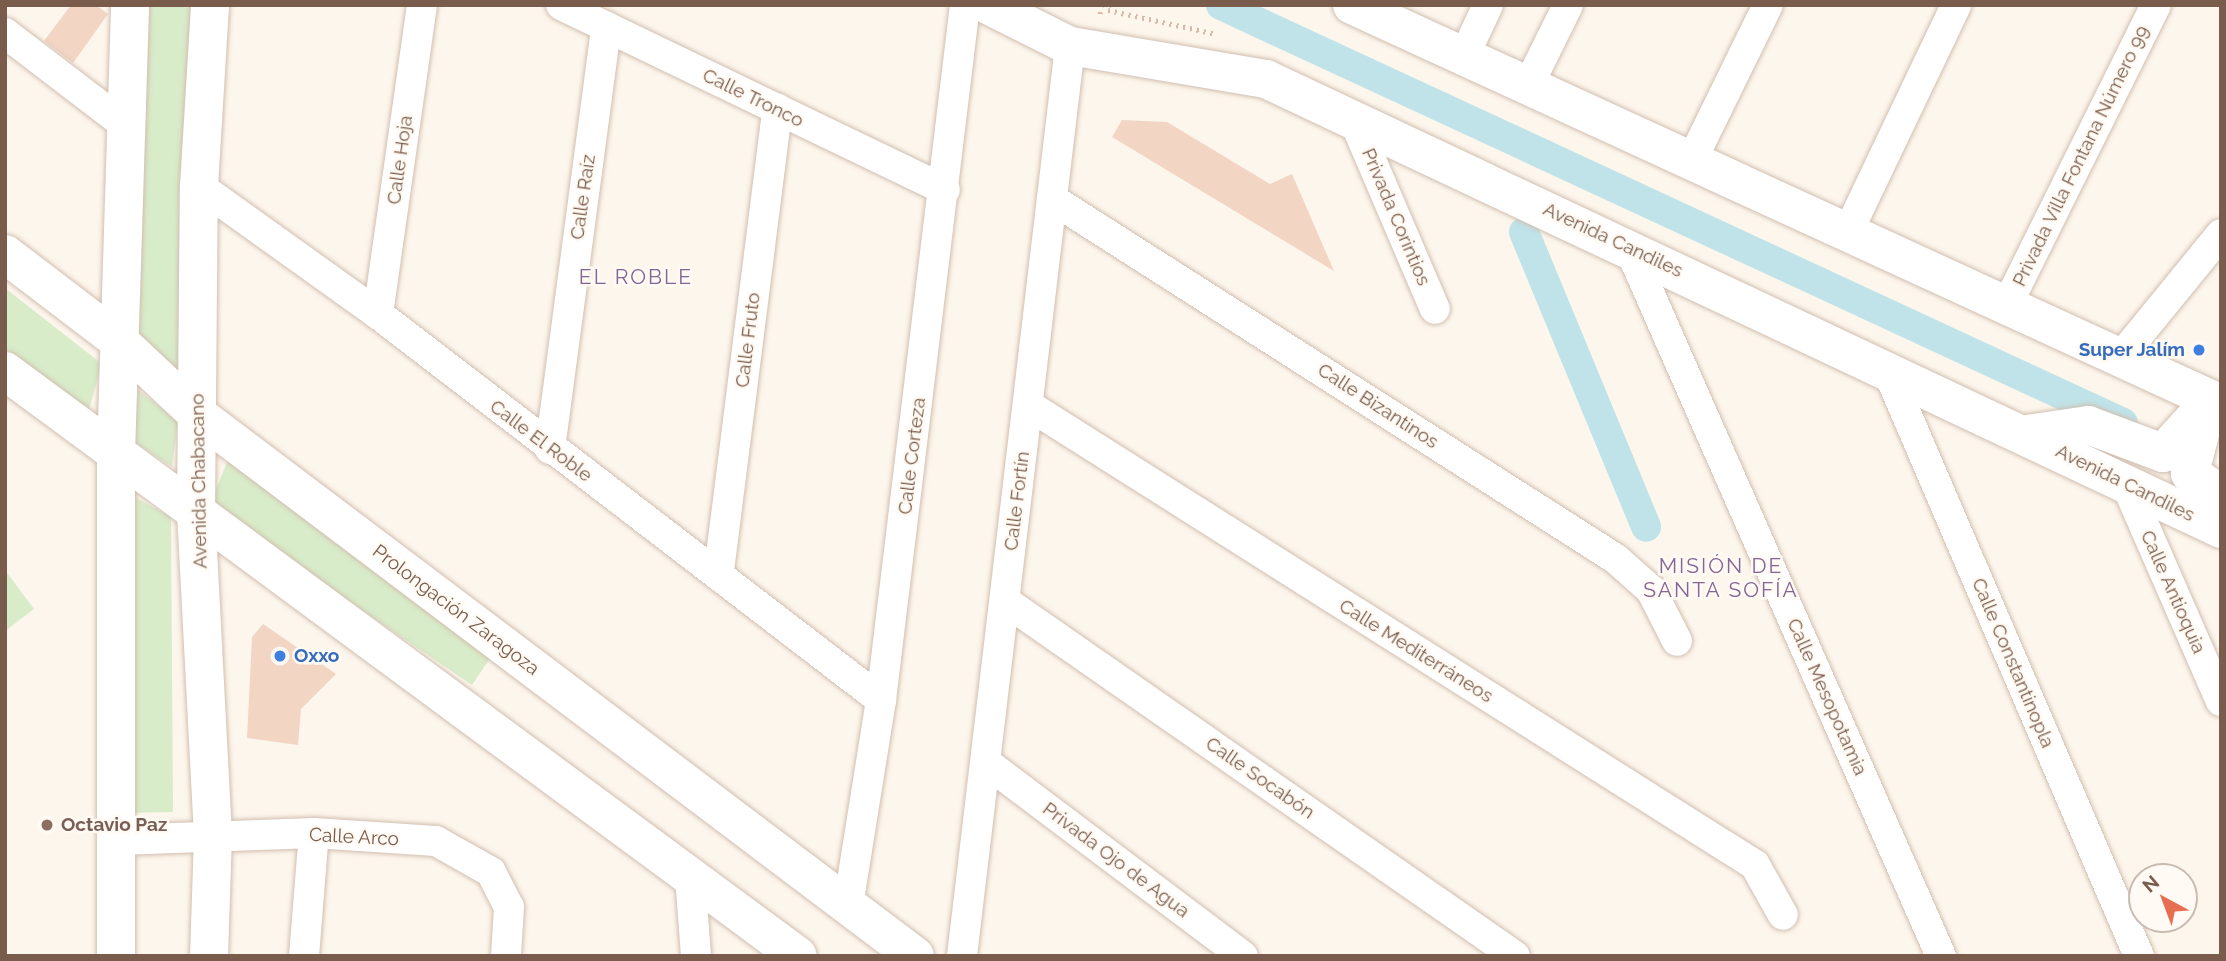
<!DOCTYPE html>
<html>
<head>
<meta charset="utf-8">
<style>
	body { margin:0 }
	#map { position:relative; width:2226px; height:961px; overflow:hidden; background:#fdf6ec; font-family:Raleway,sans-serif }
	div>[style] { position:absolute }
	.green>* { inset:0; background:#d8ecc9 }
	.canal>* { height:30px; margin:-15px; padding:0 15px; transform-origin:15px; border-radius:15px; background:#bfe3e8 }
	.building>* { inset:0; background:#f3d5c3 }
	.path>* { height:4.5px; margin-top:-2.25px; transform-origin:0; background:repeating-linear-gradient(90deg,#d9b8a5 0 2px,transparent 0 7px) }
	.roads { filter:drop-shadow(0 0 2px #d1beb0) drop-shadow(0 0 2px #d1beb0) }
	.minor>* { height:30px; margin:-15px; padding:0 15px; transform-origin:15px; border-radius:15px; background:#fff }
	.tertiary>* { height:38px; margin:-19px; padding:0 19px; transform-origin:19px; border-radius:19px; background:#fff }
	.secondary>* { height:38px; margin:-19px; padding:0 19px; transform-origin:19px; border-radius:19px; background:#fff }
	.dots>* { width:19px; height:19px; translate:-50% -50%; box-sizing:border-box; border:4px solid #fffaf3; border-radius:50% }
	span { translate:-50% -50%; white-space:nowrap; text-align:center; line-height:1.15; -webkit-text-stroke:5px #fffaf3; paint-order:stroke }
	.street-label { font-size:19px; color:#7a5c4d }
	.shop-label { font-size:19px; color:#366cbe; font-weight:700 }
	.right { translate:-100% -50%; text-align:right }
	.left { translate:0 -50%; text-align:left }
	.education-label { font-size:19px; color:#785e54; font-weight:700 }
	.neighbourhood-label { font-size:21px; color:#846695; letter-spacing:2px }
	.frame { position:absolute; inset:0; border:7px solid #7a5c4d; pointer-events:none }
	.north { position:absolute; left:2128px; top:863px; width:70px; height:70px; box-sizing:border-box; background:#fffaf3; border:2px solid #cabbb1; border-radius:50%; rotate:319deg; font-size:19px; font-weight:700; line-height:28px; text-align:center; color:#7a5c4d }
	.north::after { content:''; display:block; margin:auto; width:24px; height:32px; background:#e76f51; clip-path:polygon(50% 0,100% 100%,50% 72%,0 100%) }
</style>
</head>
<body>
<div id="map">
	<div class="green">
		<i style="clip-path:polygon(136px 5px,203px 5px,186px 391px,125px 336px)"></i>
		<i style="clip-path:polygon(5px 288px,102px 364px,87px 416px,5px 348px)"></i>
		<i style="clip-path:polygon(138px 390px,178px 421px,172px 467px,133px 441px)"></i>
		<i style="clip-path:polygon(228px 460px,491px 657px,472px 685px,209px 506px)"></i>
		<i style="clip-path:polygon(129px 494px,171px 517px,173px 812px,124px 813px)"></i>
		<i style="clip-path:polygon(5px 570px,34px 609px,5px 631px)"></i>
	</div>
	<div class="canal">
		<i style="left:1221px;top:5px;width:994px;rotate:24.86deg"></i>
		<i style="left:1524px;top:232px;width:319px;rotate:67.5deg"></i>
	</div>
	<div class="building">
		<i style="clip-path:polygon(71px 5px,96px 5px,108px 14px,73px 63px,44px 41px)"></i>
		<i style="clip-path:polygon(1122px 120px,1167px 122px,1270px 184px,1292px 174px,1334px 271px,1112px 137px)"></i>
		<i style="clip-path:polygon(263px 624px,336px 674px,301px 709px,298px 745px,247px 738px,252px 637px)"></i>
	</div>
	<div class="path">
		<i style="left:1109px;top:5px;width:5px;rotate:101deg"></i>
		<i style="left:1108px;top:10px;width:111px;rotate:12.5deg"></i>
		<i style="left:1100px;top:14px;width:9px;rotate:-84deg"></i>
	</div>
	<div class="roads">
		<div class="minor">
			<i style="left:561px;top:5px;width:426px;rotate:25.7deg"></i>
			<i style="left:5px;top:33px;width:155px;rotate:37.4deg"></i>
			<i style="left:1464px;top:56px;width:56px;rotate:-64.8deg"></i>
			<i style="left:1528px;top:86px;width:90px;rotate:-63.7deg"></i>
			<i style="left:1356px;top:125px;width:200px;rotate:66.8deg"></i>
			<i style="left:1691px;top:162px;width:175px;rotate:-63.9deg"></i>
			<i style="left:199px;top:186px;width:220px;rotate:35.6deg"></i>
			<i style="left:378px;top:314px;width:634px;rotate:37.5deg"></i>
			<i style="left:1052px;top:199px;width:669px;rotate:32.55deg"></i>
			<i style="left:1616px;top:559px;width:47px;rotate:41.5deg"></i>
			<i style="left:1651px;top:590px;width:57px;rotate:63deg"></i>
			<i style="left:1847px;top:234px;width:254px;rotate:-64.5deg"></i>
			<i style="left:1629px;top:247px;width:775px;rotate:66.25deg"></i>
			<i style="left:2006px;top:307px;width:337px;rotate:-63.6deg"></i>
			<i style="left:378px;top:314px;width:312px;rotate:-81.9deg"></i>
			<i style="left:2119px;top:359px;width:161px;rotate:-50.8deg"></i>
			<i style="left:1887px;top:369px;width:639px;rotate:66.77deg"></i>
			<i style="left:1028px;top:405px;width:860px;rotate:32.32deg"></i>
			<i style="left:1755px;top:865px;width:57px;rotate:60.8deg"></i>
			<i style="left:550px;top:449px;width:426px;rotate:-82.4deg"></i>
			<i style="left:2126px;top:484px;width:237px;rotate:66.4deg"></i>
			<i style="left:719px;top:571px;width:466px;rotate:-82.8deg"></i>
			<i style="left:1005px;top:601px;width:621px;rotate:34.84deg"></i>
			<i style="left:988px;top:764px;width:319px;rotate:37deg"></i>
			<i style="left:120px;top:840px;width:194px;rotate:-2.1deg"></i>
			<i style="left:314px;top:833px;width:122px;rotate:3.8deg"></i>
			<i style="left:436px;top:841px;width:63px;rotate:29.4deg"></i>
			<i style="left:491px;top:872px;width:39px;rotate:63deg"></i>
			<i style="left:509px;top:907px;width:49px;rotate:93.5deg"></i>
			<i style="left:690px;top:876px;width:80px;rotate:85.7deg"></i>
			<i style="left:848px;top:906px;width:209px;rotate:-80.9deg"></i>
			<i style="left:881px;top:700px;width:700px;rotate:-83.11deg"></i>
			<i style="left:304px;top:956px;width:123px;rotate:-85.4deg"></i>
			<i style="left:962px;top:956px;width:916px;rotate:-83.23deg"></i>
		</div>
		<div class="tertiary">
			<i style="left:5px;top:254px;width:142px;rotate:37.3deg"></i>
			<i style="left:118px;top:340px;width:110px;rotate:43.2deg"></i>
			<i style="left:198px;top:415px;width:898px;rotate:37.04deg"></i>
			<i style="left:5px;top:371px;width:985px;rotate:36.42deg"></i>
		</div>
		<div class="secondary">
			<i style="left:988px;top:5px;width:92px;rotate:26.6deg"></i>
			<i style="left:1070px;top:46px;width:199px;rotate:9.6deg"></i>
			<i style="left:1266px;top:79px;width:1056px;rotate:25.23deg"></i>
			<i style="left:1352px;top:5px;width:956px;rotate:24.66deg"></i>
			<i style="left:2204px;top:418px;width:57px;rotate:104.3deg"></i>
			<i style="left:2190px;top:473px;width:38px;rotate:35deg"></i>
			<i style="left:2027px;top:434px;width:62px;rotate:-8.4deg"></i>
			<i style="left:2088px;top:425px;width:80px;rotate:20.5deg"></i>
			<i style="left:2163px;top:453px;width:72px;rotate:-47.8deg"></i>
			<i style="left:116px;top:956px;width:502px;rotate:-90deg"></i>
			<i style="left:116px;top:454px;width:449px;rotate:-88.2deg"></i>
			<i style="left:209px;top:956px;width:120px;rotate:-88.1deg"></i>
			<i style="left:213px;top:836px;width:322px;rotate:-93deg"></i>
			<i style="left:196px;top:514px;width:328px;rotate:-89.5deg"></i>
			<i style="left:199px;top:186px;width:181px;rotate:-86.5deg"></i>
		</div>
	</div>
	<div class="dots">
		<i style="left:2199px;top:350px;background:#3f7fe0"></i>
		<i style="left:280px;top:656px;background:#3f7fe0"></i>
		<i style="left:47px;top:825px;background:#8d6e63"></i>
	</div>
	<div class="street-label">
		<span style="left:753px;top:98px;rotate:26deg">Calle Tronco</span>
		<span style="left:2081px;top:156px;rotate:-64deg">Privada Villa Fontana Número 99</span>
		<span style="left:400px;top:160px;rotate:-82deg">Calle Hoja</span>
		<span style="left:583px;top:197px;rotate:-82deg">Calle Raíz</span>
		<span style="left:1396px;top:217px;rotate:67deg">Privada Corintios</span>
		<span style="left:1613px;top:240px;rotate:25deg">Avenida Candiles</span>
		<span style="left:748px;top:340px;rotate:-83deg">Calle Fruto</span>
		<span style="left:1378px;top:406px;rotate:33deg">Calle Bizantinos</span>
		<span style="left:541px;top:441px;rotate:37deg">Calle El Roble</span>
		<span style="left:912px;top:456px;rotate:-83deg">Calle Corteza</span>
		<span style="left:199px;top:481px;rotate:-91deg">Avenida Chabacano</span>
		<span style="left:2125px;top:483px;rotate:26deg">Avenida Candiles</span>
		<span style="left:1017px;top:501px;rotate:-83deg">Calle Fortín</span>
		<span style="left:2173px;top:592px;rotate:66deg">Calle Antioquia</span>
		<span style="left:456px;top:610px;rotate:37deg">Prolongación Zaragoza</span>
		<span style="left:1416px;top:651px;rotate:32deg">Calle Mediterráneos</span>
		<span style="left:2013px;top:663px;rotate:67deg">Calle Constantinopla</span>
		<span style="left:1827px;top:697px;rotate:66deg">Calle Mesopotamia</span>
		<span style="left:1260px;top:778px;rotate:35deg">Calle Socabón</span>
		<span style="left:354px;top:837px;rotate:3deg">Calle Arco</span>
		<span style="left:1116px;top:860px;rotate:37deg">Privada Ojo de Agua</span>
	</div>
	<div class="shop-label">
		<span class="right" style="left:2185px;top:350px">Super Jalím</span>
		<span class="left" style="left:294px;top:656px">Oxxo</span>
	</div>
	<div class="education-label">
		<span class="left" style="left:61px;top:825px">Octavio Paz</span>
	</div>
	<div class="neighbourhood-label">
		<span style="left:636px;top:277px">EL ROBLE</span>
		<span style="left:1721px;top:578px">MISIÓN DE<br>SANTA SOFÍA</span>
	</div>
	<div class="frame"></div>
	<div class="north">N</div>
</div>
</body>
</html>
